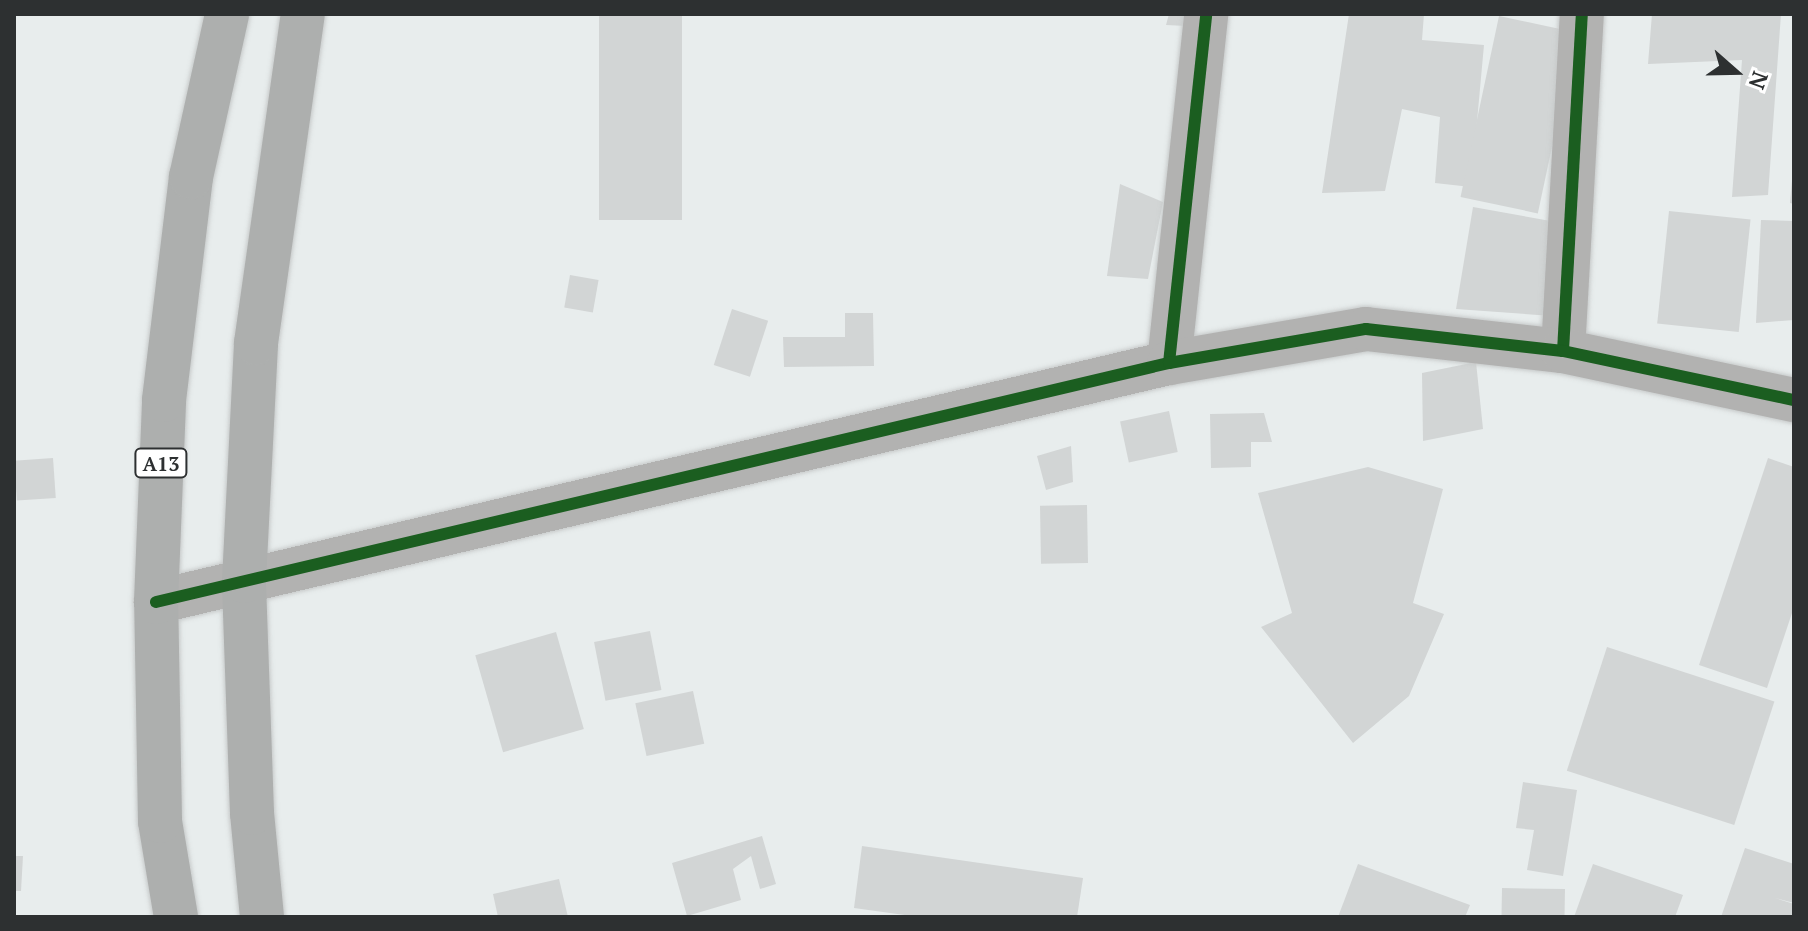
<!DOCTYPE html>
<html>
<head>
<meta charset="utf-8">
<style>
	body { margin:0 }
	#map { position:relative; width:1808px; height:931px; overflow:hidden; background:#e8eded; font-family:"PT Serif",serif }
	div>[style] { position:absolute }
	.building>* { inset:0; background:#d2d5d5; transform-origin:0 0 }
	.roads { filter:drop-shadow(0 0 2px #c7caca) drop-shadow(0 0 2px #c7caca) }
	.minor>* { height:44px; margin:-22px; padding:0 22px; transform-origin:22px; border-radius:22px; background:#b2b2b1 }
	.highway>* { height:44px; margin:-22px; padding:0 22px; transform-origin:22px; border-radius:22px; background:#adafae }
	.cycleway>* { height:12px; margin:-6px; padding:0 6px; transform-origin:6px; border-radius:6px; background:#1b5e20 }
	span { translate:-50% -50%; white-space:nowrap; text-align:center; line-height:1.15; -webkit-text-stroke:6px #fff; paint-order:stroke }
	.shield-label span { padding:2px 6px; background:#fff; border:2px solid; border-radius:6px; -webkit-text-stroke-width:0 }
	.shield-label { font-size:20px; color:#2d3031; font-weight:700 }
	.frame { position:absolute; inset:0; border:16px solid #2d3031; pointer-events:none }
	.north { position:absolute; left:1696px; top:32px; width:80px; height:80px; -webkit-text-stroke:6px #fff; paint-order:stroke; rotate:110deg; font-size:22px; font-weight:700; line-height:32px; text-align:center; color:#2d3031 }
	.north::after { content:''; display:block; margin:auto; width:28px; height:36px; background:#2d3031; clip-path:polygon(50% 0,100% 100%,50% 72%,0 100%) }
</style>
</head>
<body>
<div id="map">
	<div class="building">
		<i style="left:599px;top:14px;width:83px;height:206px"></i>
		<i style="clip-path:polygon(1169px 14px,1229px 14px,1225px 28px,1166px 25px)"></i>
		<i style="clip-path:polygon(1349px 14px,1424px 14px,1422px 40px,1484px 45px,1471px 187px,1435px 183px,1440px 117px,1402px 109px,1385px 191px,1322px 193px)"></i>
		<i style="clip-path:polygon(1652px 14px,1781px 14px,1768px 195px,1732px 197px,1742px 60px,1648px 64px)"></i>
		<i style="left:1499px;top:16px;width:79px;height:185px;rotate:12deg"></i>
		<i style="clip-path:polygon(1792px 180px,1794px 180px,1794px 204px,1790px 203px)"></i>
		<i style="clip-path:polygon(1120px 184px,1163px 202px,1148px 279px,1107px 276px)"></i>
		<i style="clip-path:polygon(1473px 207px,1556px 222px,1552px 316px,1456px 309px)"></i>
		<i style="left:1669px;top:211px;width:82px;height:113px;rotate:6deg"></i>
		<i style="clip-path:polygon(1761px 220px,1794px 221px,1794px 320px,1756px 323px)"></i>
		<i style="left:570px;top:275px;width:29px;height:33px;rotate:10deg"></i>
		<i style="left:732px;top:309px;width:38px;height:59px;rotate:18deg"></i>
		<i style="clip-path:polygon(845px 313px,873px 313px,874px 366px,784px 367px,783px 337px,845px 337px)"></i>
		<i style="clip-path:polygon(1476px 362px,1483px 429px,1423px 441px,1422px 373px)"></i>
		<i style="left:1169px;top:411px;width:42px;height:50px;rotate:78deg"></i>
		<i style="clip-path:polygon(1264px 413px,1272px 442px,1251px 442px,1251px 467px,1211px 468px,1210px 414px)"></i>
		<i style="clip-path:polygon(1071px 446px,1073px 482px,1046px 490px,1037px 456px)"></i>
		<i style="left:53px;top:458px;width:40px;height:39px;rotate:86deg"></i>
		<i style="clip-path:polygon(1768px 458px,1794px 467px,1794px 607px,1767px 688px,1699px 665px)"></i>
		<i style="clip-path:polygon(1368px 467px,1443px 489px,1413px 603px,1444px 614px,1409px 696px,1353px 743px,1261px 627px,1292px 613px,1258px 493px)"></i>
		<i style="left:1087px;top:505px;width:58px;height:47px;rotate:89deg"></i>
		<i style="left:650px;top:631px;width:60px;height:57px;rotate:79deg"></i>
		<i style="left:556px;top:632px;width:101px;height:84px;rotate:74deg"></i>
		<i style="left:1607px;top:647px;width:176px;height:130px;rotate:18deg"></i>
		<i style="left:693px;top:691px;width:54px;height:59px;rotate:78deg"></i>
		<i style="clip-path:polygon(1523px 782px,1577px 790px,1563px 876px,1527px 870px,1534px 830px,1516px 828px)"></i>
		<i style="clip-path:polygon(762px 836px,776px 884px,760px 889px,751px 856px,733px 869px,741px 900px,687px 916px,672px 863px)"></i>
		<i style="clip-path:polygon(862px 846px,1083px 878px,1077px 917px,919px 917px,854px 908px)"></i>
		<i style="clip-path:polygon(1745px 848px,1794px 864px,1794px 903px,1775px 898px,1794px 904px,1794px 917px,1721px 917px)"></i>
		<i style="clip-path:polygon(14px 856px,23px 856px,21px 891px,14px 891px)"></i>
		<i style="clip-path:polygon(1358px 864px,1470px 905px,1465px 917px,1338px 917px)"></i>
		<i style="clip-path:polygon(1593px 864px,1683px 895px,1675px 917px,1574px 917px)"></i>
		<i style="clip-path:polygon(559px 879px,568px 917px,498px 917px,493px 894px)"></i>
		<i style="left:1502px;top:888px;width:63px;height:29px;rotate:1deg"></i>
	</div>
	<div class="roads">
		<div class="minor">
			<i style="left:1563px;top:351px;width:338px;rotate:-86.8deg"></i>
			<i style="left:1169px;top:363px;width:351px;rotate:-83.9deg"></i>
			<i style="left:156px;top:602px;width:1041px;rotate:-13.28deg"></i>
			<i style="left:1169px;top:363px;width:200px;rotate:-9.8deg"></i>
			<i style="left:1366px;top:329px;width:198px;rotate:6.4deg"></i>
			<i style="left:1563px;top:351px;width:236px;rotate:12deg"></i>
		</div>
		<div class="highway">
			<i style="left:176px;top:917px;width:97px;rotate:-99.5deg"></i>
			<i style="left:160px;top:821px;width:219px;rotate:-91deg"></i>
			<i style="left:156px;top:602px;width:202px;rotate:-87.7deg"></i>
			<i style="left:164px;top:400px;width:225px;rotate:-83.1deg"></i>
			<i style="left:191px;top:177px;width:167px;rotate:-77.5deg"></i>
			<i style="left:262px;top:917px;width:104px;rotate:-95.5deg"></i>
			<i style="left:252px;top:813px;width:232px;rotate:-92deg"></i>
			<i style="left:244px;top:581px;width:238px;rotate:-87.1deg"></i>
			<i style="left:256px;top:343px;width:332px;rotate:-81.9deg"></i>
		</div>
	</div>
	<div class="cycleway">
		<i style="left:1563px;top:351px;width:338px;rotate:-86.8deg"></i>
		<i style="left:1169px;top:363px;width:351px;rotate:-83.9deg"></i>
		<i style="left:156px;top:602px;width:1041px;rotate:-13.28deg"></i>
		<i style="left:1169px;top:363px;width:200px;rotate:-9.8deg"></i>
		<i style="left:1366px;top:329px;width:198px;rotate:6.4deg"></i>
		<i style="left:1563px;top:351px;width:236px;rotate:12deg"></i>
	</div>
	<div class="shield-label">
		<span style="left:161px;top:463px">A13</span>
	</div>
	<div class="frame"></div>
	<div class="north">N</div>
</div>
</body>
</html>
